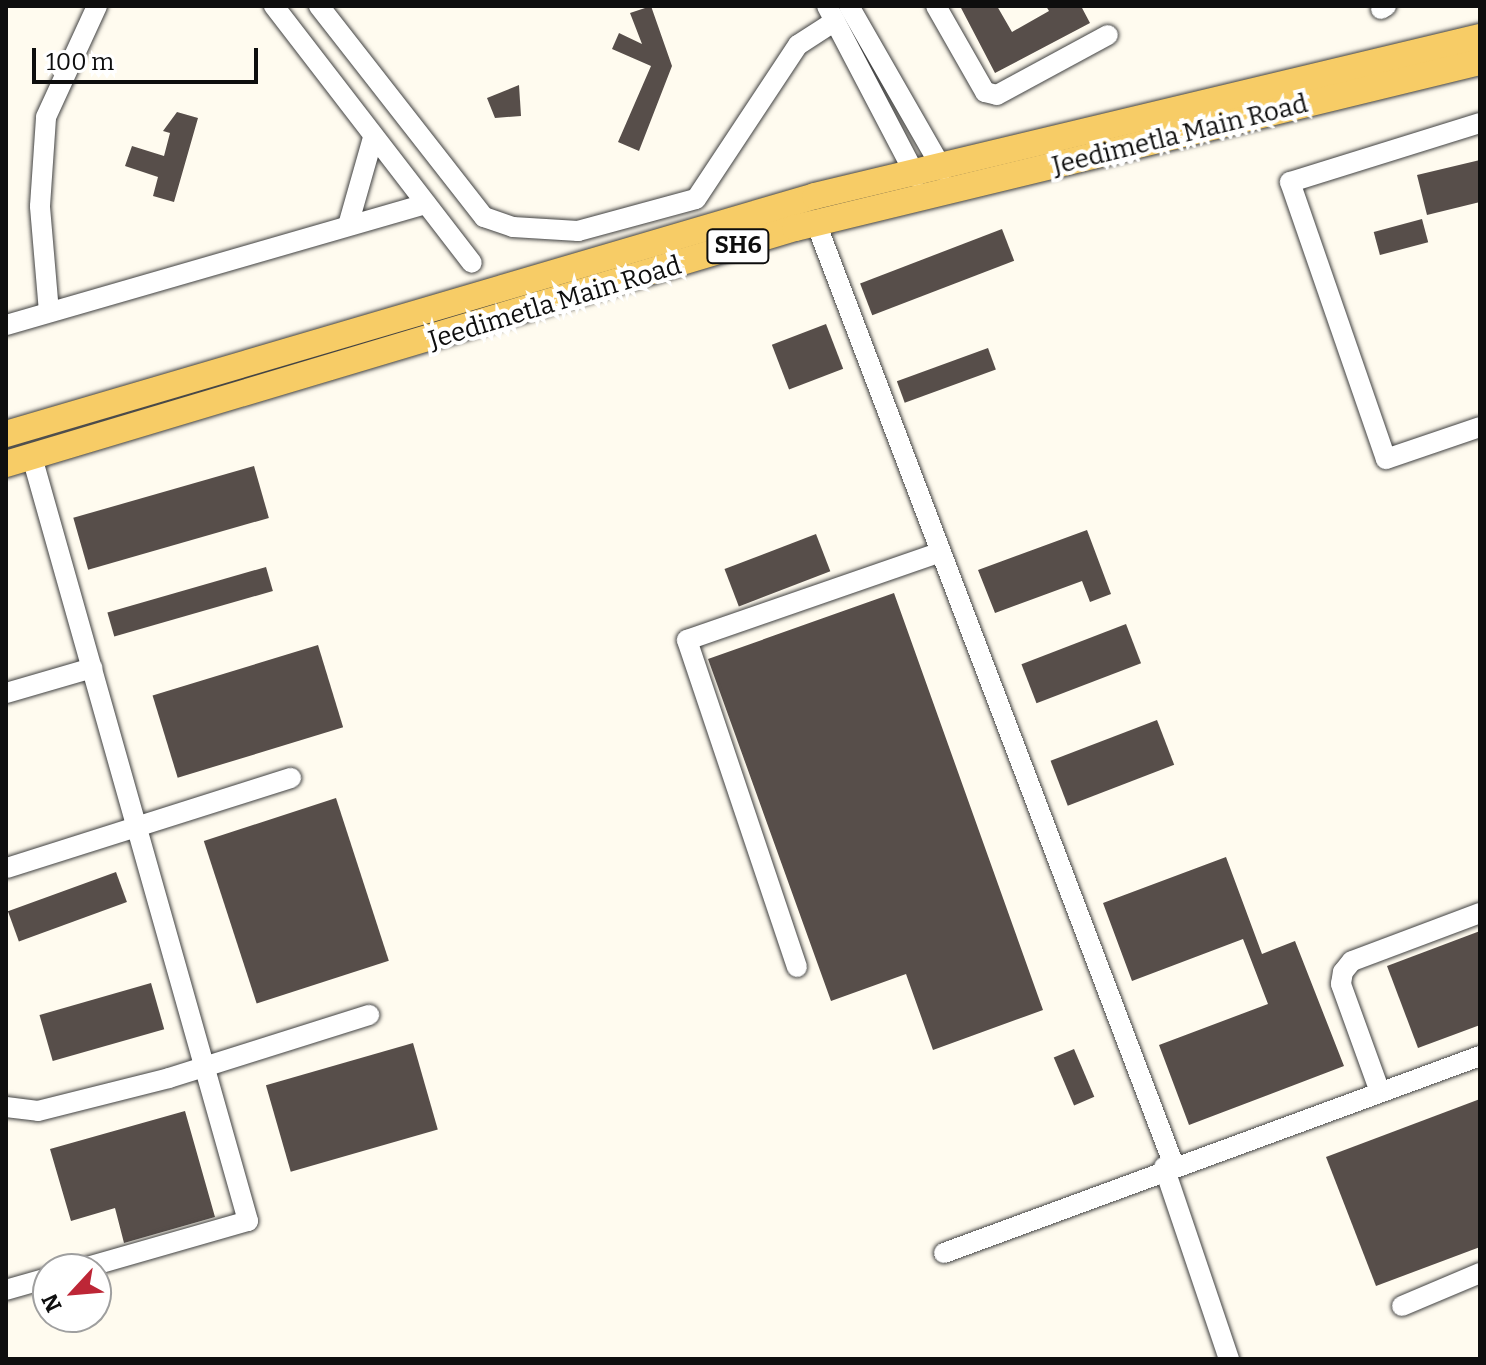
<!DOCTYPE html>
<html>
<head>
<meta charset="utf-8">
<style>
	body { margin:0 }
	#map { position:relative; width:1486px; height:1365px; overflow:hidden; background:#fffbef; font-family:Bitter,serif }
	div>[style] { position:absolute }
	.building>* { inset:0; background:#574e4a; transform-origin:0 0 }
	.roads { filter:drop-shadow(0 0 2px #414141) drop-shadow(0 0 2px #414141) }
	.minor>* { height:20px; margin:-10px; padding:0 10px; transform-origin:10px; border-radius:10px; background:#fff }
	.major>* { height:26px; margin:-13px; padding:0 13px; transform-origin:13px; border-radius:13px; background:#f7cc66 }
	span { translate:-50% -50%; white-space:nowrap; text-align:center; line-height:1.15; -webkit-text-stroke:8px #fff; paint-order:stroke }
	.shield-label span { padding:2px 6px; background:#fff; border:2px solid; border-radius:6px; -webkit-text-stroke-width:0 }
	.shield-label { font-size:24px; color:#0e0e0e; font-weight:700 }
	.street-label { font-size:26px; color:#0e0e0e }
	.frame { position:absolute; inset:0; border:8px solid #0e0e0e; pointer-events:none }
	.north { position:absolute; left:32px; top:1253px; width:80px; height:80px; box-sizing:border-box; background:#fff; border:2px solid #9f9f9f; border-radius:50%; rotate:244deg; font-size:22px; font-weight:700; line-height:32px; text-align:center; color:#0e0e0e }
	.north::after { content:''; display:block; margin:auto; width:28px; height:36px; background:#bd2636; clip-path:polygon(50% 0,100% 100%,50% 72%,0 100%) }
	.scale { position:absolute; left:32px; top:48px; width:226px; height:36px; box-sizing:border-box; border:4px solid #0e0e0e; border-top:0; padding-left:10px; font-size:24px; line-height:28px; white-space:nowrap; color:#0e0e0e; -webkit-text-stroke:6px #fff; paint-order:stroke }
</style>
</head>
<body>
<div id="map">
	<div class="building">
		<i style="clip-path:polygon(651px 6px,672px 66px,639px 151px,618px 142px,651px 66px,612px 49px,619px 33px,642px 44px,630px 13px)"></i>
		<i style="clip-path:polygon(960px 6px,997px 6px,1012px 32px,1049px 11px,1046px 6px,1081px 6px,1090px 23px,995px 73px)"></i>
		<i style="clip-path:polygon(519px 85px,521px 116px,495px 118px,487px 98px)"></i>
		<i style="clip-path:polygon(177px 112px,198px 118px,174px 202px,153px 196px,158px 177px,125px 166px,132px 146px,164px 156px,170px 133px,163px 131px)"></i>
		<i style="clip-path:polygon(1480px 160px,1480px 202px,1427px 215px,1417px 175px)"></i>
		<i style="left:1422px;top:219px;width:24px;height:50px;rotate:75deg"></i>
		<i style="left:1002px;top:229px;width:34px;height:152px;rotate:69deg"></i>
		<i style="left:826px;top:324px;width:48px;height:58px;rotate:69deg"></i>
		<i style="left:988px;top:348px;width:23px;height:97px;rotate:70deg"></i>
		<i style="left:254px;top:466px;width:54px;height:188px;rotate:74deg"></i>
		<i style="clip-path:polygon(1087px 530px,1111px 594px,1090px 602px,1082px 581px,995px 613px,978px 570px)"></i>
		<i style="left:816px;top:534px;width:40px;height:98px;rotate:69deg"></i>
		<i style="left:266px;top:567px;width:25px;height:165px;rotate:74deg"></i>
		<i style="clip-path:polygon(894px 593px,1043px 1010px,933px 1050px,906px 974px,831px 1001px,708px 659px)"></i>
		<i style="left:1126px;top:624px;width:42px;height:112px;rotate:69deg"></i>
		<i style="left:318px;top:645px;width:86px;height:173px;rotate:73deg"></i>
		<i style="left:1157px;top:720px;width:48px;height:114px;rotate:69deg"></i>
		<i style="left:336px;top:798px;width:171px;height:139px;rotate:72deg"></i>
		<i style="clip-path:polygon(1226px 857px,1262px 954px,1295px 941px,1344px 1066px,1189px 1125px,1159px 1045px,1268px 1004px,1243px 939px,1132px 981px,1103px 903px)"></i>
		<i style="left:116px;top:872px;width:32px;height:115px;rotate:70deg"></i>
		<i style="clip-path:polygon(1480px 931px,1480px 1025px,1418px 1048px,1387px 966px)"></i>
		<i style="left:151px;top:983px;width:48px;height:116px;rotate:74deg"></i>
		<i style="left:413px;top:1043px;width:90px;height:153px;rotate:74deg"></i>
		<i style="left:1074px;top:1049px;width:52px;height:22px;rotate:67deg"></i>
		<i style="clip-path:polygon(1480px 1099px,1480px 1247px,1376px 1286px,1326px 1157px)"></i>
		<i style="clip-path:polygon(185px 1111px,215px 1217px,124px 1243px,115px 1208px,71px 1221px,50px 1149px)"></i>
	</div>
	<div class="roads">
		<div class="minor">
			<i style="left:274px;top:6px;width:324px;rotate:52.4deg"></i>
			<i style="left:319px;top:6px;width:268px;rotate:52deg"></i>
			<i style="left:484px;top:217px;width:31px;rotate:19deg"></i>
			<i style="left:513px;top:227px;width:65px;rotate:3.5deg"></i>
			<i style="left:578px;top:231px;width:122px;rotate:-15.2deg"></i>
			<i style="left:696px;top:199px;width:185px;rotate:-56.5deg"></i>
			<i style="left:798px;top:45px;width:44px;rotate:-33deg"></i>
			<i style="left:827px;top:6px;width:192px;rotate:62.4deg"></i>
			<i style="left:849px;top:6px;width:189px;rotate:60.2deg"></i>
			<i style="left:936px;top:6px;width:99px;rotate:60.3deg"></i>
			<i style="left:985px;top:92px;width:12px;rotate:14deg"></i>
			<i style="left:997px;top:95px;width:126px;rotate:-28.4deg"></i>
			<i style="left:1381px;top:9px;width:6px;rotate:-31deg"></i>
			<i style="left:1480px;top:123px;width:199px;rotate:162.7deg"></i>
			<i style="left:1290px;top:182px;width:293px;rotate:70.9deg"></i>
			<i style="left:1386px;top:459px;width:99px;rotate:-18.8deg"></i>
			<i style="left:349px;top:222px;width:87px;rotate:-74.1deg"></i>
			<i style="left:816px;top:223px;width:1006px;rotate:69.2deg"></i>
			<i style="left:49px;top:312px;width:106px;rotate:-94.9deg"></i>
			<i style="left:40px;top:206px;width:89px;rotate:-86.1deg"></i>
			<i style="left:46px;top:117px;width:122px;rotate:-65.3deg"></i>
			<i style="left:6px;top:325px;width:437px;rotate:-16.1deg"></i>
			<i style="left:32px;top:457px;width:794px;rotate:74.21deg"></i>
			<i style="left:248px;top:1221px;width:174px;rotate:164deg"></i>
			<i style="left:6px;top:693px;width:90px;rotate:-16.2deg"></i>
			<i style="left:7px;top:868px;width:298px;rotate:-17.6deg"></i>
			<i style="left:797px;top:967px;width:345px;rotate:-108.6deg"></i>
			<i style="left:687px;top:640px;width:263px;rotate:-19.1deg"></i>
			<i style="left:1380px;top:1092px;width:115px;rotate:-109.9deg"></i>
			<i style="left:1341px;top:984px;width:12px;rotate:-81deg"></i>
			<i style="left:1343px;top:972px;width:14px;rotate:-51deg"></i>
			<i style="left:1352px;top:961px;width:137px;rotate:-20.6deg"></i>
			<i style="left:6px;top:1107px;width:32px;rotate:7deg"></i>
			<i style="left:38px;top:1111px;width:135px;rotate:-14.1deg"></i>
			<i style="left:169px;top:1078px;width:210px;rotate:-17.5deg"></i>
			<i style="left:1164px;top:1167px;width:203px;rotate:71.3deg"></i>
			<i style="left:944px;top:1253px;width:571px;rotate:-20.18deg"></i>
			<i style="left:6px;top:1290px;width:44px;rotate:-15.9deg"></i>
			<i style="left:1402px;top:1306px;width:85px;rotate:-22.9deg"></i>
		</div>
		<div class="major">
			<i style="left:6px;top:434px;width:843px;rotate:-16.39deg"></i>
			<i style="left:815px;top:196px;width:684px;rotate:-13.45deg"></i>
			<i style="left:6px;top:464px;width:824px;rotate:-16.65deg"></i>
			<i style="left:795px;top:228px;width:705px;rotate:-13.62deg"></i>
		</div>
	</div>
	<div class="shield-label">
		<span style="left:738px;top:246px">SH6</span>
	</div>
	<div class="street-label">
		<span style="left:1180px;top:135px;rotate:-14deg">Jeedimetla Main Road</span>
		<span style="left:555px;top:303px;rotate:-17deg">Jeedimetla Main Road</span>
	</div>
	<div class="frame"></div>
	<div class="north">N</div>
	<div class="scale">100 m</div>
</div>
</body>
</html>
